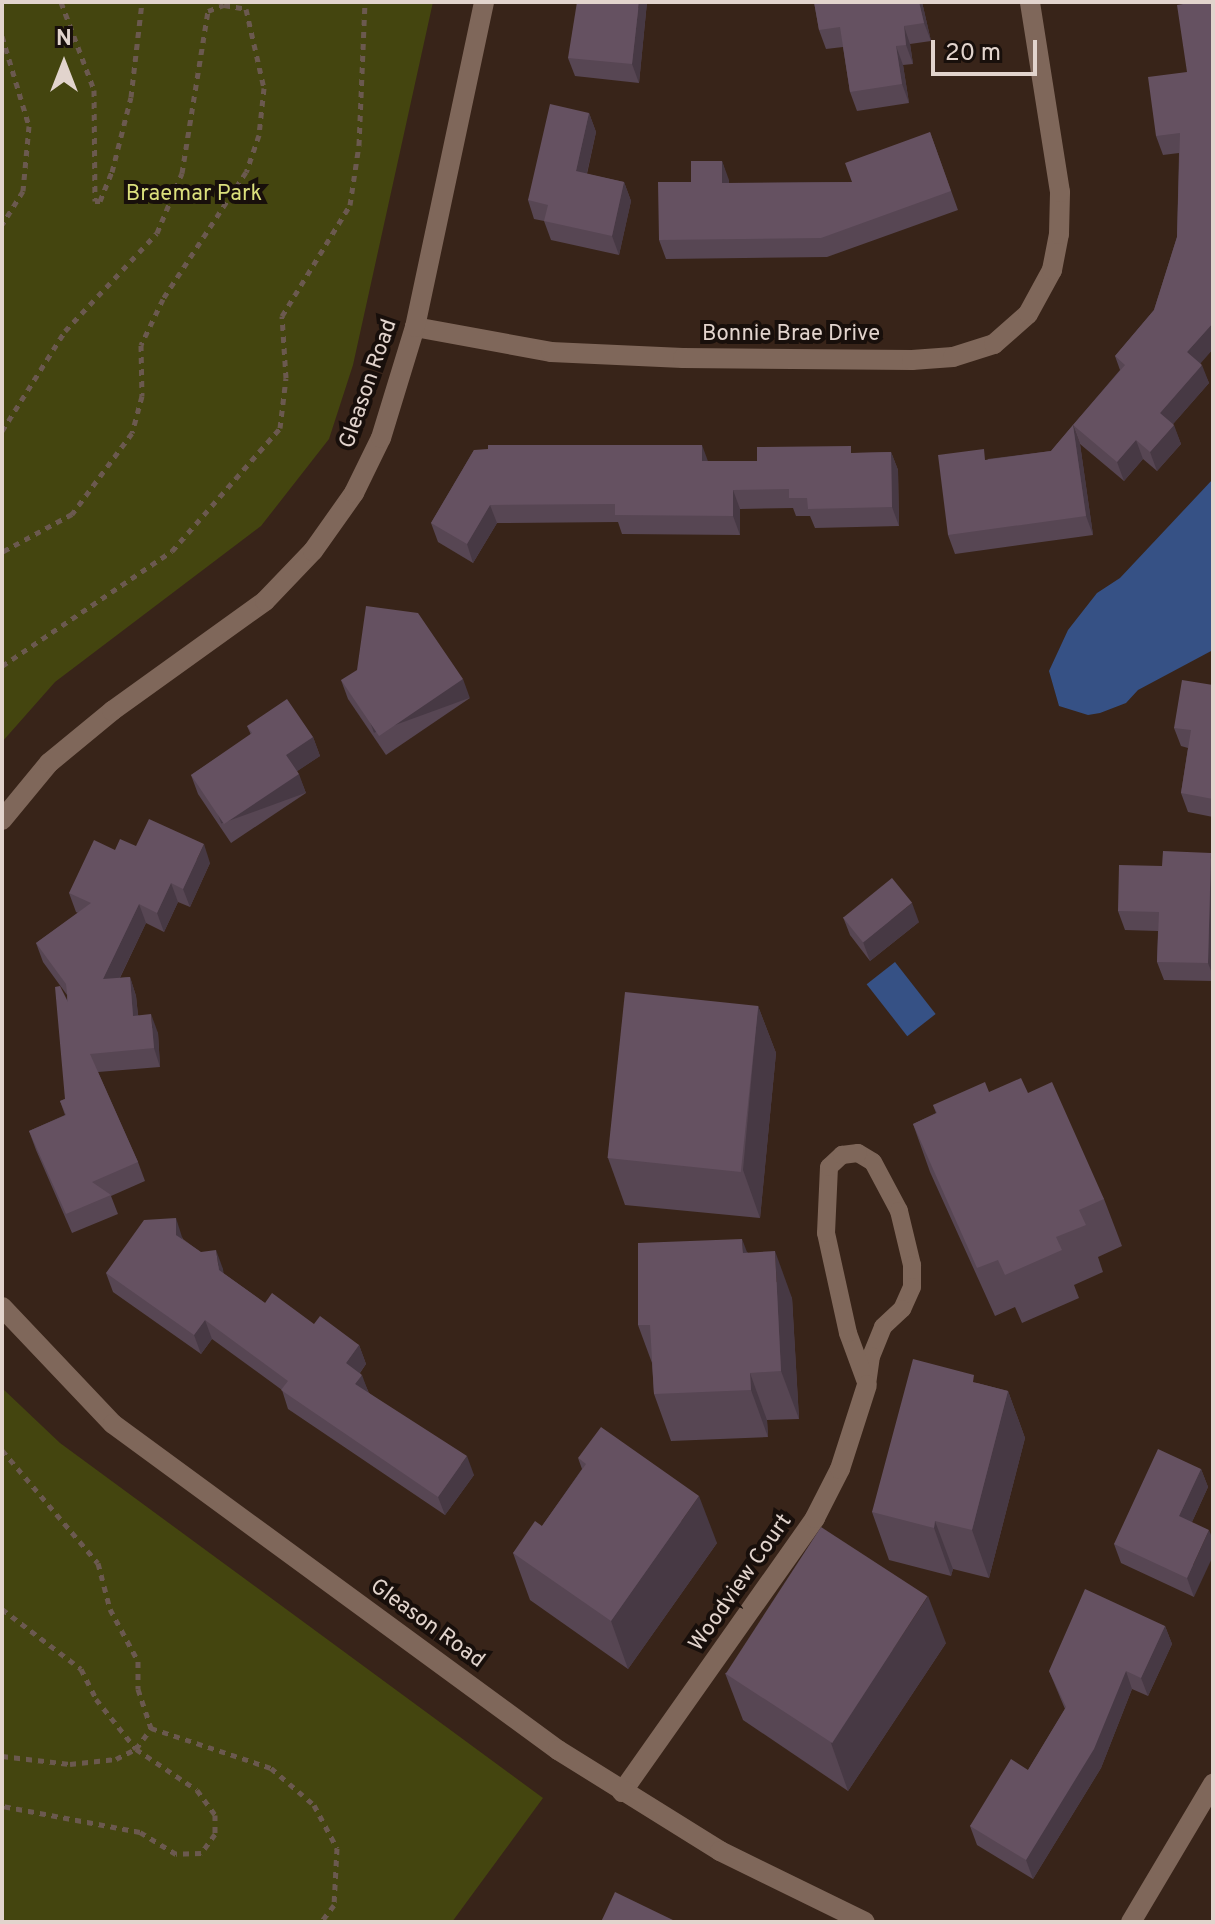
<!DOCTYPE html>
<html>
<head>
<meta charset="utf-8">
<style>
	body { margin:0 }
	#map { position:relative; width:1215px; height:1924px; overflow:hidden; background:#382419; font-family:Overpass,sans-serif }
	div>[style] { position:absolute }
	.green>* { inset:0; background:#44450f }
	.water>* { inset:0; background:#365185; transform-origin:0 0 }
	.path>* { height:5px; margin-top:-2.5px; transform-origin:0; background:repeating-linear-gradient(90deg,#6b594f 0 6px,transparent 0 12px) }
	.lane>* { height:18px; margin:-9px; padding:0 9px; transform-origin:9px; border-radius:9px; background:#7f675a }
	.street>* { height:20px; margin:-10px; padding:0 10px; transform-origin:10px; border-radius:10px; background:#7f675a }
	.secondary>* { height:20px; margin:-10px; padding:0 10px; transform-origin:10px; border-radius:10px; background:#7f675a }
	.wall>* { inset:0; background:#574653 }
	.shaded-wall>* { inset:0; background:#473944; transform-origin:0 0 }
	.building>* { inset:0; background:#655161; transform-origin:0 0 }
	span { translate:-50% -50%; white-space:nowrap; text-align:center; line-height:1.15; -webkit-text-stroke:8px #180f0b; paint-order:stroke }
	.park-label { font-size:22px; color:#dbdf7c }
	.street-label { font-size:22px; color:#e2d4cd }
	.frame { position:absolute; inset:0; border:4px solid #e2d4cd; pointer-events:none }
	.north { position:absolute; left:24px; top:24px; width:80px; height:80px; -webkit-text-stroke:6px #180f0b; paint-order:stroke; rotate:0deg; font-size:22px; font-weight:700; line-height:32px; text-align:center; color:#e2d4cd }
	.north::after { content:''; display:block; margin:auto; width:28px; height:36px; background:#e2d4cd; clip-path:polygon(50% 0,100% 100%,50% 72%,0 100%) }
	.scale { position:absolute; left:931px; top:40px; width:106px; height:36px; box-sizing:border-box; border:4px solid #e2d4cd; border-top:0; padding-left:10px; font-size:24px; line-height:28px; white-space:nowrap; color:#e2d4cd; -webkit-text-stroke:6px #180f0b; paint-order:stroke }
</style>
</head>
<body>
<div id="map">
	<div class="green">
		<i style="clip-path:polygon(2px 2px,433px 2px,353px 365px,329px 439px,261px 526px,55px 682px,2px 742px)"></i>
		<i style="clip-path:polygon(2px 1388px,60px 1443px,543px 1798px,452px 1922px,2px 1922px)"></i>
	</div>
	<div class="water">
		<i style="clip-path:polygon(1213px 479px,1213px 650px,1138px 690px,1126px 703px,1100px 713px,1088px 715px,1059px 706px,1049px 671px,1068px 630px,1097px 593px,1120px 578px)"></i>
		<i style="left:895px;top:962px;width:66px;height:36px;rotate:52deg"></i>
	</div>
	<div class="path">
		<i style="left:61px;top:2px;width:94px;rotate:69.4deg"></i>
		<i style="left:94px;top:90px;width:111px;rotate:89.5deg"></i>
		<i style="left:95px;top:201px;width:5px"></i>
		<i style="left:100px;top:201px;width:31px;rotate:-68deg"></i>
		<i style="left:112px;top:172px;width:77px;rotate:-75.8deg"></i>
		<i style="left:131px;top:97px;width:96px;rotate:-83.4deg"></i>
		<i style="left:2px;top:36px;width:94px;rotate:73.3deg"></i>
		<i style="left:29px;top:126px;width:65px;rotate:95.3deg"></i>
		<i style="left:23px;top:191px;width:39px;rotate:122deg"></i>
		<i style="left:2px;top:431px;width:118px;rotate:-57.8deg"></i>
		<i style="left:65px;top:331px;width:134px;rotate:-46.8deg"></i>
		<i style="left:157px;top:233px;width:65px;rotate:-67.4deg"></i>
		<i style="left:182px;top:173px;width:164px;rotate:-80.9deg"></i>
		<i style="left:208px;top:11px;width:17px;rotate:-21deg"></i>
		<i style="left:224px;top:5px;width:22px;rotate:10deg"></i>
		<i style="left:246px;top:9px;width:81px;rotate:77.2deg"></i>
		<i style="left:264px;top:88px;width:47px;rotate:96.1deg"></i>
		<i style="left:259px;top:135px;width:39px;rotate:109deg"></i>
		<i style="left:246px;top:172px;width:152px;rotate:123.2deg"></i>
		<i style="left:163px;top:299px;width:51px;rotate:115.6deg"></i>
		<i style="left:141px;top:345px;width:51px;rotate:88.9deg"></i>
		<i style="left:142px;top:396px;width:38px;rotate:105deg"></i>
		<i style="left:132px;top:433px;width:101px;rotate:126.5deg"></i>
		<i style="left:72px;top:514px;width:80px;rotate:151.5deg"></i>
		<i style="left:2px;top:666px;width:205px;rotate:-34.1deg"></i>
		<i style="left:172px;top:551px;width:164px;rotate:-48.7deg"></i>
		<i style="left:280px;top:428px;width:50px;rotate:-83.2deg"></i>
		<i style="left:286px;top:378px;width:62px;rotate:-93.7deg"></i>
		<i style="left:282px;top:316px;width:130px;rotate:-58.5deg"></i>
		<i style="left:350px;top:205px;width:61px;rotate:-81.5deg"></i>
		<i style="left:359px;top:145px;width:143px;rotate:-87.6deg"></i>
		<i style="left:2px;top:1450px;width:148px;rotate:49.7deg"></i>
		<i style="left:98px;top:1563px;width:48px;rotate:75.4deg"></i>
		<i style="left:110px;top:1609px;width:59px;rotate:61.7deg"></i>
		<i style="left:138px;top:1661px;width:28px;rotate:90deg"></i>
		<i style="left:138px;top:1689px;width:41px;rotate:71.6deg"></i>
		<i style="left:151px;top:1728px;width:126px;rotate:18.4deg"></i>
		<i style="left:271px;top:1768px;width:57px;rotate:40.7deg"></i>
		<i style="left:314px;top:1805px;width:49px;rotate:61.9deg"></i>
		<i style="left:337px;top:1848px;width:57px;rotate:93deg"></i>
		<i style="left:334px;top:1905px;width:21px;rotate:127deg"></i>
		<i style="left:2px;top:1609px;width:99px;rotate:37.2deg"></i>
		<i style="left:81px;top:1669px;width:34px;rotate:63deg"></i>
		<i style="left:96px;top:1699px;width:64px;rotate:51.3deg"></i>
		<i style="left:136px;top:1749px;width:73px;rotate:33.9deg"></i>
		<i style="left:197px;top:1790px;width:31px;rotate:54deg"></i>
		<i style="left:215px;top:1815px;width:19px;rotate:90deg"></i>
		<i style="left:215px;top:1834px;width:24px;rotate:126deg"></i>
		<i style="left:201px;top:1853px;width:25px;rotate:178deg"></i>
		<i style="left:176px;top:1854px;width:42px;rotate:-148.6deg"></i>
		<i style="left:140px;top:1832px;width:140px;rotate:-169.3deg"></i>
		<i style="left:2px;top:1756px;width:68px;rotate:6.7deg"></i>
		<i style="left:70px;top:1764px;width:46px;rotate:-6.2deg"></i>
		<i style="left:116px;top:1759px;width:22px;rotate:-27deg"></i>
		<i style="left:136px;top:1749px;width:26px;rotate:-54deg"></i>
	</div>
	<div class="lane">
		<i style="left:858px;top:1153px;width:17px;rotate:31deg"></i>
		<i style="left:873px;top:1162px;width:55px;rotate:62deg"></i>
		<i style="left:899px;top:1211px;width:56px;rotate:76.5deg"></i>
		<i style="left:912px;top:1265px;width:22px;rotate:90deg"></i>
		<i style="left:912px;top:1287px;width:24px;rotate:114deg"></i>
		<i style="left:902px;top:1309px;width:26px;rotate:137deg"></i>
		<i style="left:883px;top:1327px;width:31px;rotate:112deg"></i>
		<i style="left:871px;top:1356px;width:29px;rotate:98deg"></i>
		<i style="left:867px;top:1385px;width:55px;rotate:-110.1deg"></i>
		<i style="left:848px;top:1333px;width:102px;rotate:-102.4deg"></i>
		<i style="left:826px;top:1233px;width:66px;rotate:-87.4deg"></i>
		<i style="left:829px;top:1167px;width:18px;rotate:-43deg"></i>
		<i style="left:842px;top:1155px;width:16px;rotate:-7deg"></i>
	</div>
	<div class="street">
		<i style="left:415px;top:327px;width:138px;rotate:10.4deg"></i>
		<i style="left:551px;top:352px;width:132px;rotate:2.6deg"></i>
		<i style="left:683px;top:358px;width:229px;rotate:0.5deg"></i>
		<i style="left:912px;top:360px;width:41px;rotate:-4.2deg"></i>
		<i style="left:953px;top:357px;width:43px;rotate:-17.6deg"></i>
		<i style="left:994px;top:344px;width:45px;rotate:-41.4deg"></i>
		<i style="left:1028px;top:314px;width:50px;rotate:-61.4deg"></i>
		<i style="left:1052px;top:270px;width:37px;rotate:-79deg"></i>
		<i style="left:1059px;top:234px;width:42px;rotate:-88.6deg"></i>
		<i style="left:1060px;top:192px;width:192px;rotate:-99deg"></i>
		<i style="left:622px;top:1792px;width:335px;rotate:-54.8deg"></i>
		<i style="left:815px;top:1518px;width:55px;rotate:-63deg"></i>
		<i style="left:840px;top:1469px;width:88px;rotate:-72.2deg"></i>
		<i style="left:1131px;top:1922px;width:161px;rotate:-59.3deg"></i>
	</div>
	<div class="secondary">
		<i style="left:2px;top:820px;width:74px;rotate:-50.5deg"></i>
		<i style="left:49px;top:763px;width:82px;rotate:-39.5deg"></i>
		<i style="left:112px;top:711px;width:188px;rotate:-35.7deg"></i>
		<i style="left:265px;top:601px;width:69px;rotate:-46.2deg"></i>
		<i style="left:313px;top:551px;width:71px;rotate:-54.7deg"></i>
		<i style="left:354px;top:493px;width:61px;rotate:-63.9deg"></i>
		<i style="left:381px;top:438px;width:116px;rotate:-73deg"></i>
		<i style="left:415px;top:327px;width:332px;rotate:-78deg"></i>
		<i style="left:2px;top:1307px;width:161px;rotate:46.5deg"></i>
		<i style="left:113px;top:1424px;width:552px;rotate:36.23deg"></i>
		<i style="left:558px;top:1750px;width:191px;rotate:31.9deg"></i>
		<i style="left:720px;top:1851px;width:161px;rotate:26.1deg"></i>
	</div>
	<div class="wall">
		<i style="clip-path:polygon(647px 2px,639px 83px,575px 76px,568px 58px)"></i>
		<i style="clip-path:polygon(814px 2px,922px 2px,931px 41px,910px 44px,913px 64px,903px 65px,909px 103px,857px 111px,850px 92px,843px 47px,826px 49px,819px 30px)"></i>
		<i style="clip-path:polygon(1213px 2px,1213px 349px,1200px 363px,1209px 383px,1173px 424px,1181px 444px,1157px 471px,1143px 459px,1124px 481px,1080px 444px,1073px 425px,1120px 370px,1115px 356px,1154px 310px,1177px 237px,1179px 153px,1163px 155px,1156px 136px,1187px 72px)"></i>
		<i style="clip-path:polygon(589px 113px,596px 132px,587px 174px,624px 182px,631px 201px,619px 255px,551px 240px,544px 221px,534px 219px,528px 200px)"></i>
		<i style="clip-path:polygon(930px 132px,958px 210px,827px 257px,666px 259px,659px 240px,691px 182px,722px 161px,729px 183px,852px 182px)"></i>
		<i style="clip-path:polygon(1073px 425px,1080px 444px,1093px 535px,955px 554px,948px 535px,988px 459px,1051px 451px)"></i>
		<i style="clip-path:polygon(474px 450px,708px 461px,757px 461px,854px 453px,891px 452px,898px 470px,899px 526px,815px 528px,810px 516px,796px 516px,793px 508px,740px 509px,740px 535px,622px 534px,618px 522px,497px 523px,473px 563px,438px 542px,431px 523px)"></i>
		<i style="clip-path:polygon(341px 680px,470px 698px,386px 755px,348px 699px)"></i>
		<i style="clip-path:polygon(1213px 685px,1213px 817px,1188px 812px,1181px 793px,1188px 748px,1181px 746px,1174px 728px)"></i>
		<i style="clip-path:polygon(247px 726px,313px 737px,320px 756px,297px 771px,306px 793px,231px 843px,198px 794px,191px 775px,251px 735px)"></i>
		<i style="clip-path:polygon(136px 846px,210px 863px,190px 907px,178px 902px,164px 932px,146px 923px,120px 978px,130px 977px,136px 996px,138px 1015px,158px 1033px,160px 1067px,98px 1072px,138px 1162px,145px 1181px,111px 1196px,118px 1214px,72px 1233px,36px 1150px,29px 1131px,65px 1115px,60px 1101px,65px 1099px,67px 995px,43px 962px,36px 943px,78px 913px,76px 912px,69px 893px,115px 850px)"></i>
		<i style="clip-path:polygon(1213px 858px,1213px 981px,1164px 980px,1157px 962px,1158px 931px,1125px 930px,1118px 911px,1162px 866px)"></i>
		<i style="clip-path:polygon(843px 917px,919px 922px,870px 961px,850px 935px)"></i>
		<i style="clip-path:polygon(758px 1006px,776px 1053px,760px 1218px,625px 1205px,608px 1158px)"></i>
		<i style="clip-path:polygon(989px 1092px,1028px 1093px,1104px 1199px,1122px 1246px,1098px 1257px,1103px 1272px,1074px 1285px,1079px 1298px,1022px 1323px,1015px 1307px,995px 1316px,930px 1172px,913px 1124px,936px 1113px,933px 1105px)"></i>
		<i style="clip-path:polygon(182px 1237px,183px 1239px,223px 1269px,223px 1273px,265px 1303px,359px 1345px,366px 1364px,360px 1373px,369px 1393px,474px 1475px,445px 1515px,288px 1409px,282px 1390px,212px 1339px,201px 1354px,113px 1292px,106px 1273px)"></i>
		<i style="clip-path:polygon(747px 1252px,792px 1298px,799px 1419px,767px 1420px,768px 1437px,671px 1441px,654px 1394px,652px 1363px,638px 1325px)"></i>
		<i style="clip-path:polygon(977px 1383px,1008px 1391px,1025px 1438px,989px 1578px,953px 1569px,951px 1576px,889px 1560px,872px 1512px)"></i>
		<i style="clip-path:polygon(578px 1458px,717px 1543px,628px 1669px,530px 1600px,513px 1553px,542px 1526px,582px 1469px)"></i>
		<i style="clip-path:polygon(1201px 1469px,1208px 1487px,1192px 1522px,1194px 1597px,1121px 1563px,1114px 1544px)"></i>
		<i style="clip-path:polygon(1165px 1626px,1172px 1644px,1148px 1696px,1132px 1689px,1101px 1768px,1033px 1879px,977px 1845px,970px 1826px,1028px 1770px,1065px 1709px,1049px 1671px)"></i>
		<i style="clip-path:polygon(946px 1643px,848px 1791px,743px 1720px,725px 1673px)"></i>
	</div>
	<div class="shaded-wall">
		<i style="clip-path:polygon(639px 2px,647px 2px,639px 83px,632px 64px)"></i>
		<i style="clip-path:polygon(919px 2px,922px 2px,931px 41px,924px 23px)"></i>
		<i style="clip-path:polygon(904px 26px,910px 44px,913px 64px,906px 45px)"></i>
		<i style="clip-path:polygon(896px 46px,903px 65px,909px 103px,902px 84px)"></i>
		<i style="clip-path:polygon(589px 113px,596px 132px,583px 190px,576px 171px)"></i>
		<i style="clip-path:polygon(722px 161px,729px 180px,729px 202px,722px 183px)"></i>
		<i style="clip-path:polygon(624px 182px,631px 201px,619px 255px,612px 236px)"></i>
		<i style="clip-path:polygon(1213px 323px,1213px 349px,1194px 371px,1187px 352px)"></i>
		<i style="clip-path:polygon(1202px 365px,1209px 383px,1166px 432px,1160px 413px)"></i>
		<i style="clip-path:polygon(1073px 425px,1080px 444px,1093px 535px,1086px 516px)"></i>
		<i style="clip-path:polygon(1174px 425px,1181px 444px,1157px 471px,1150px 452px)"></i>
		<i style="clip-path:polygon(1136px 440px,1143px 459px,1124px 481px,1117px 462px)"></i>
		<i style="clip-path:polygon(702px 445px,709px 464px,702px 461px)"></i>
		<i style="clip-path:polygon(891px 452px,898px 470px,899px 526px,892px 507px)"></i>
		<i style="clip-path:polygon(733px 490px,740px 509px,740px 535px,733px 516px)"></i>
		<i style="clip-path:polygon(490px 505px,497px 523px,473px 563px,467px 544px)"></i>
		<i style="left:463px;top:679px;width:20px;height:102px;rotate:70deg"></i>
		<i style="clip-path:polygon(313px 737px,320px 756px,293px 774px,286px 755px)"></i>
		<i style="left:299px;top:774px;width:20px;height:90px;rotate:70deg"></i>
		<i style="clip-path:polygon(204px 844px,210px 863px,190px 907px,183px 889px)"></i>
		<i style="clip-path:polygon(1211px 853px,1213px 858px,1213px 976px,1208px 963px)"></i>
		<i style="clip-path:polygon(171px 883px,178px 902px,164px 932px,157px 913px)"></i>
		<i style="clip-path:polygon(912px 903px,919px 922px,870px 961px,863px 942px)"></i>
		<i style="clip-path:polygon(139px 904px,146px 923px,110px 998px,103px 979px)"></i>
		<i style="clip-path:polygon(130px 977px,136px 996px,140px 1035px,133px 1016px)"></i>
		<i style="clip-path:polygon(758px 1006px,776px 1053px,760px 1218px,743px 1170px)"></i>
		<i style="clip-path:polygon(151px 1014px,158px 1033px,160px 1067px,154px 1048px)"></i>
		<i style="clip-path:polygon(176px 1218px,182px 1237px,183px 1254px,176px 1235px)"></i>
		<i style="clip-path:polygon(742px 1239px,760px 1286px,743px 1253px)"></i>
		<i style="clip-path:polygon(216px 1250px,223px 1269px,226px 1288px,219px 1270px)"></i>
		<i style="clip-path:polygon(775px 1251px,792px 1298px,799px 1419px,781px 1371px)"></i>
		<i style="clip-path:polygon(205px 1320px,212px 1339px,201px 1354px,194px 1335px)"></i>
		<i style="clip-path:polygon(359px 1345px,366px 1364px,353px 1382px,346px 1363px)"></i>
		<i style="clip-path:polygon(750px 1373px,767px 1420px,768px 1437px,751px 1390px)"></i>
		<i style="clip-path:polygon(362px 1375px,369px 1394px,355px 1384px)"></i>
		<i style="clip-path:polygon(1008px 1391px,1025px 1438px,989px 1578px,972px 1530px)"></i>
		<i style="clip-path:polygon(467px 1456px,474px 1475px,445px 1515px,438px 1497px)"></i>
		<i style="clip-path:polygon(1201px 1469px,1208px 1487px,1186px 1535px,1179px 1516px)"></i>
		<i style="clip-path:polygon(699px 1496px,717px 1543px,628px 1669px,611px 1621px)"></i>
		<i style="clip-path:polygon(935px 1521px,953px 1569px,951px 1576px,934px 1528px)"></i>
		<i style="clip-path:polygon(1209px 1530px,1213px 1540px,1213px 1556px,1194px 1597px,1187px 1578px)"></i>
		<i style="clip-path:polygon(928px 1596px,946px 1643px,848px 1791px,831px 1743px)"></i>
		<i style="clip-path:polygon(1165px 1626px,1172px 1644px,1148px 1696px,1141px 1678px)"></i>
		<i style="clip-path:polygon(1126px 1671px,1132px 1689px,1101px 1768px,1033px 1879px,1026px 1860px)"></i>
	</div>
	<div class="building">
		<i style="clip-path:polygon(577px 2px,639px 2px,632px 64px,568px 58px)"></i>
		<i style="clip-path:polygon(814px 2px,919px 2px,924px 23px,904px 26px,906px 45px,896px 46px,902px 84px,850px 92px,840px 27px,819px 30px)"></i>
		<i style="clip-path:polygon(1195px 2px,1213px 2px,1213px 323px,1187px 352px,1202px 365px,1160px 413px,1174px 425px,1150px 452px,1136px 440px,1117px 462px,1073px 425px,1125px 365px,1115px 356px,1154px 310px,1177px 237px,1180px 133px,1156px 136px,1148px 77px,1187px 72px,1177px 5px)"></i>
		<i style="clip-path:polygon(550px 104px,589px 113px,576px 171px,624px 182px,612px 236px,544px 221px,548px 205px,528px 200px)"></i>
		<i style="clip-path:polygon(930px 132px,951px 191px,821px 238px,659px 240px,658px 182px,691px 182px,691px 161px,722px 161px,722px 183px,852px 182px,845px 163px)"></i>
		<i style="clip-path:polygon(1073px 425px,1086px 516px,948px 535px,938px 455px,984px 449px,985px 460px,1051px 451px)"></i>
		<i style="clip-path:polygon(488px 445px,702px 445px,702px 461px,757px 461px,757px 447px,851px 446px,851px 453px,891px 452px,892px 507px,808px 509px,807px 498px,789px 498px,789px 489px,733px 490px,733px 516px,615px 515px,615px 504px,490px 505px,467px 544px,431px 523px,474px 450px,488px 449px)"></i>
		<i style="clip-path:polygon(366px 606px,418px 613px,463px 679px,379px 736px,341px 680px,357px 670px)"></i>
		<i style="clip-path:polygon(1182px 680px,1213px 685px,1213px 799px,1181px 793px,1191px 730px,1174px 728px)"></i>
		<i style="clip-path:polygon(287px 699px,313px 737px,286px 755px,299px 774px,224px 824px,191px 775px,252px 733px,247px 726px)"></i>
		<i style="clip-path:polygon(149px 819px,204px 844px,183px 889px,171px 883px,157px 913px,139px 904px,103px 979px,130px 977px,133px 1016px,151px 1014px,154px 1048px,90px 1054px,138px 1162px,92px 1182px,111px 1195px,66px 1214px,29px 1131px,66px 1115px,60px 1101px,65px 1099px,55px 987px,60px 986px,68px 1002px,66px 984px,36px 943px,91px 903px,69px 893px,94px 840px,115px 850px,120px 839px,136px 846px)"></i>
		<i style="clip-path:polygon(1163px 851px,1211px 853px,1208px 963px,1157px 962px,1159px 912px,1118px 911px,1119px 865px,1162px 866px)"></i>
		<i style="left:892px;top:878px;width:32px;height:63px;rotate:51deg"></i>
		<i style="left:625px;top:992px;width:134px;height:167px;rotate:6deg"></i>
		<i style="clip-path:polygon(1021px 1078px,1028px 1093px,1052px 1082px,1104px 1199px,1079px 1210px,1086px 1225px,1056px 1237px,1062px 1250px,1005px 1275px,998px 1260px,977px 1268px,913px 1124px,937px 1113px,933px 1105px,985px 1082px,989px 1092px)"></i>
		<i style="clip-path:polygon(176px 1218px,176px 1235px,201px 1252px,216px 1250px,219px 1270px,265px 1303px,272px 1293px,314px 1324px,320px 1316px,359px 1345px,346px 1363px,362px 1375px,355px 1384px,467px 1456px,438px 1497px,281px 1390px,288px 1381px,205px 1320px,194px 1335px,106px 1273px,144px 1220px)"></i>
		<i style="clip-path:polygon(742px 1239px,743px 1253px,775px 1251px,781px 1371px,750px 1373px,751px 1390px,654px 1394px,650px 1325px,638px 1325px,638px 1243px)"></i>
		<i style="clip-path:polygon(913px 1359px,974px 1375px,973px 1382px,1008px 1391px,972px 1530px,935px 1521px,934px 1528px,872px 1512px)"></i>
		<i style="clip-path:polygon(601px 1427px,699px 1496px,611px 1621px,513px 1553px,535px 1521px,542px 1526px,586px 1464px,578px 1458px)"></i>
		<i style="clip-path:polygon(1158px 1449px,1201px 1469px,1179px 1516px,1209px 1530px,1187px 1578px,1114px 1544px)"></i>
		<i style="left:821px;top:1527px;width:127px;height:175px;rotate:33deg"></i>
		<i style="clip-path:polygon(1085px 1589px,1165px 1626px,1141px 1678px,1126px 1671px,1094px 1749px,1026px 1860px,970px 1826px,1011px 1759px,1028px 1770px,1066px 1707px,1049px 1671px)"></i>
		<i style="clip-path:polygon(615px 1892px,677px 1922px,601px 1922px)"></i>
	</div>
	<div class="park-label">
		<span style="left:194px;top:195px">Braemar Park</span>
	</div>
	<div class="street-label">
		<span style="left:791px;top:335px">Bonnie Brae Drive</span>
		<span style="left:369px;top:384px;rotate:-71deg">Gleason Road</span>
		<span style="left:741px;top:1583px;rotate:-55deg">Woodview Court</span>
		<span style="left:427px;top:1624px;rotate:36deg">Gleason Road</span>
	</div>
	<div class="frame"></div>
	<div class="north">N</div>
	<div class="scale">20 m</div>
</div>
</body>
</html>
